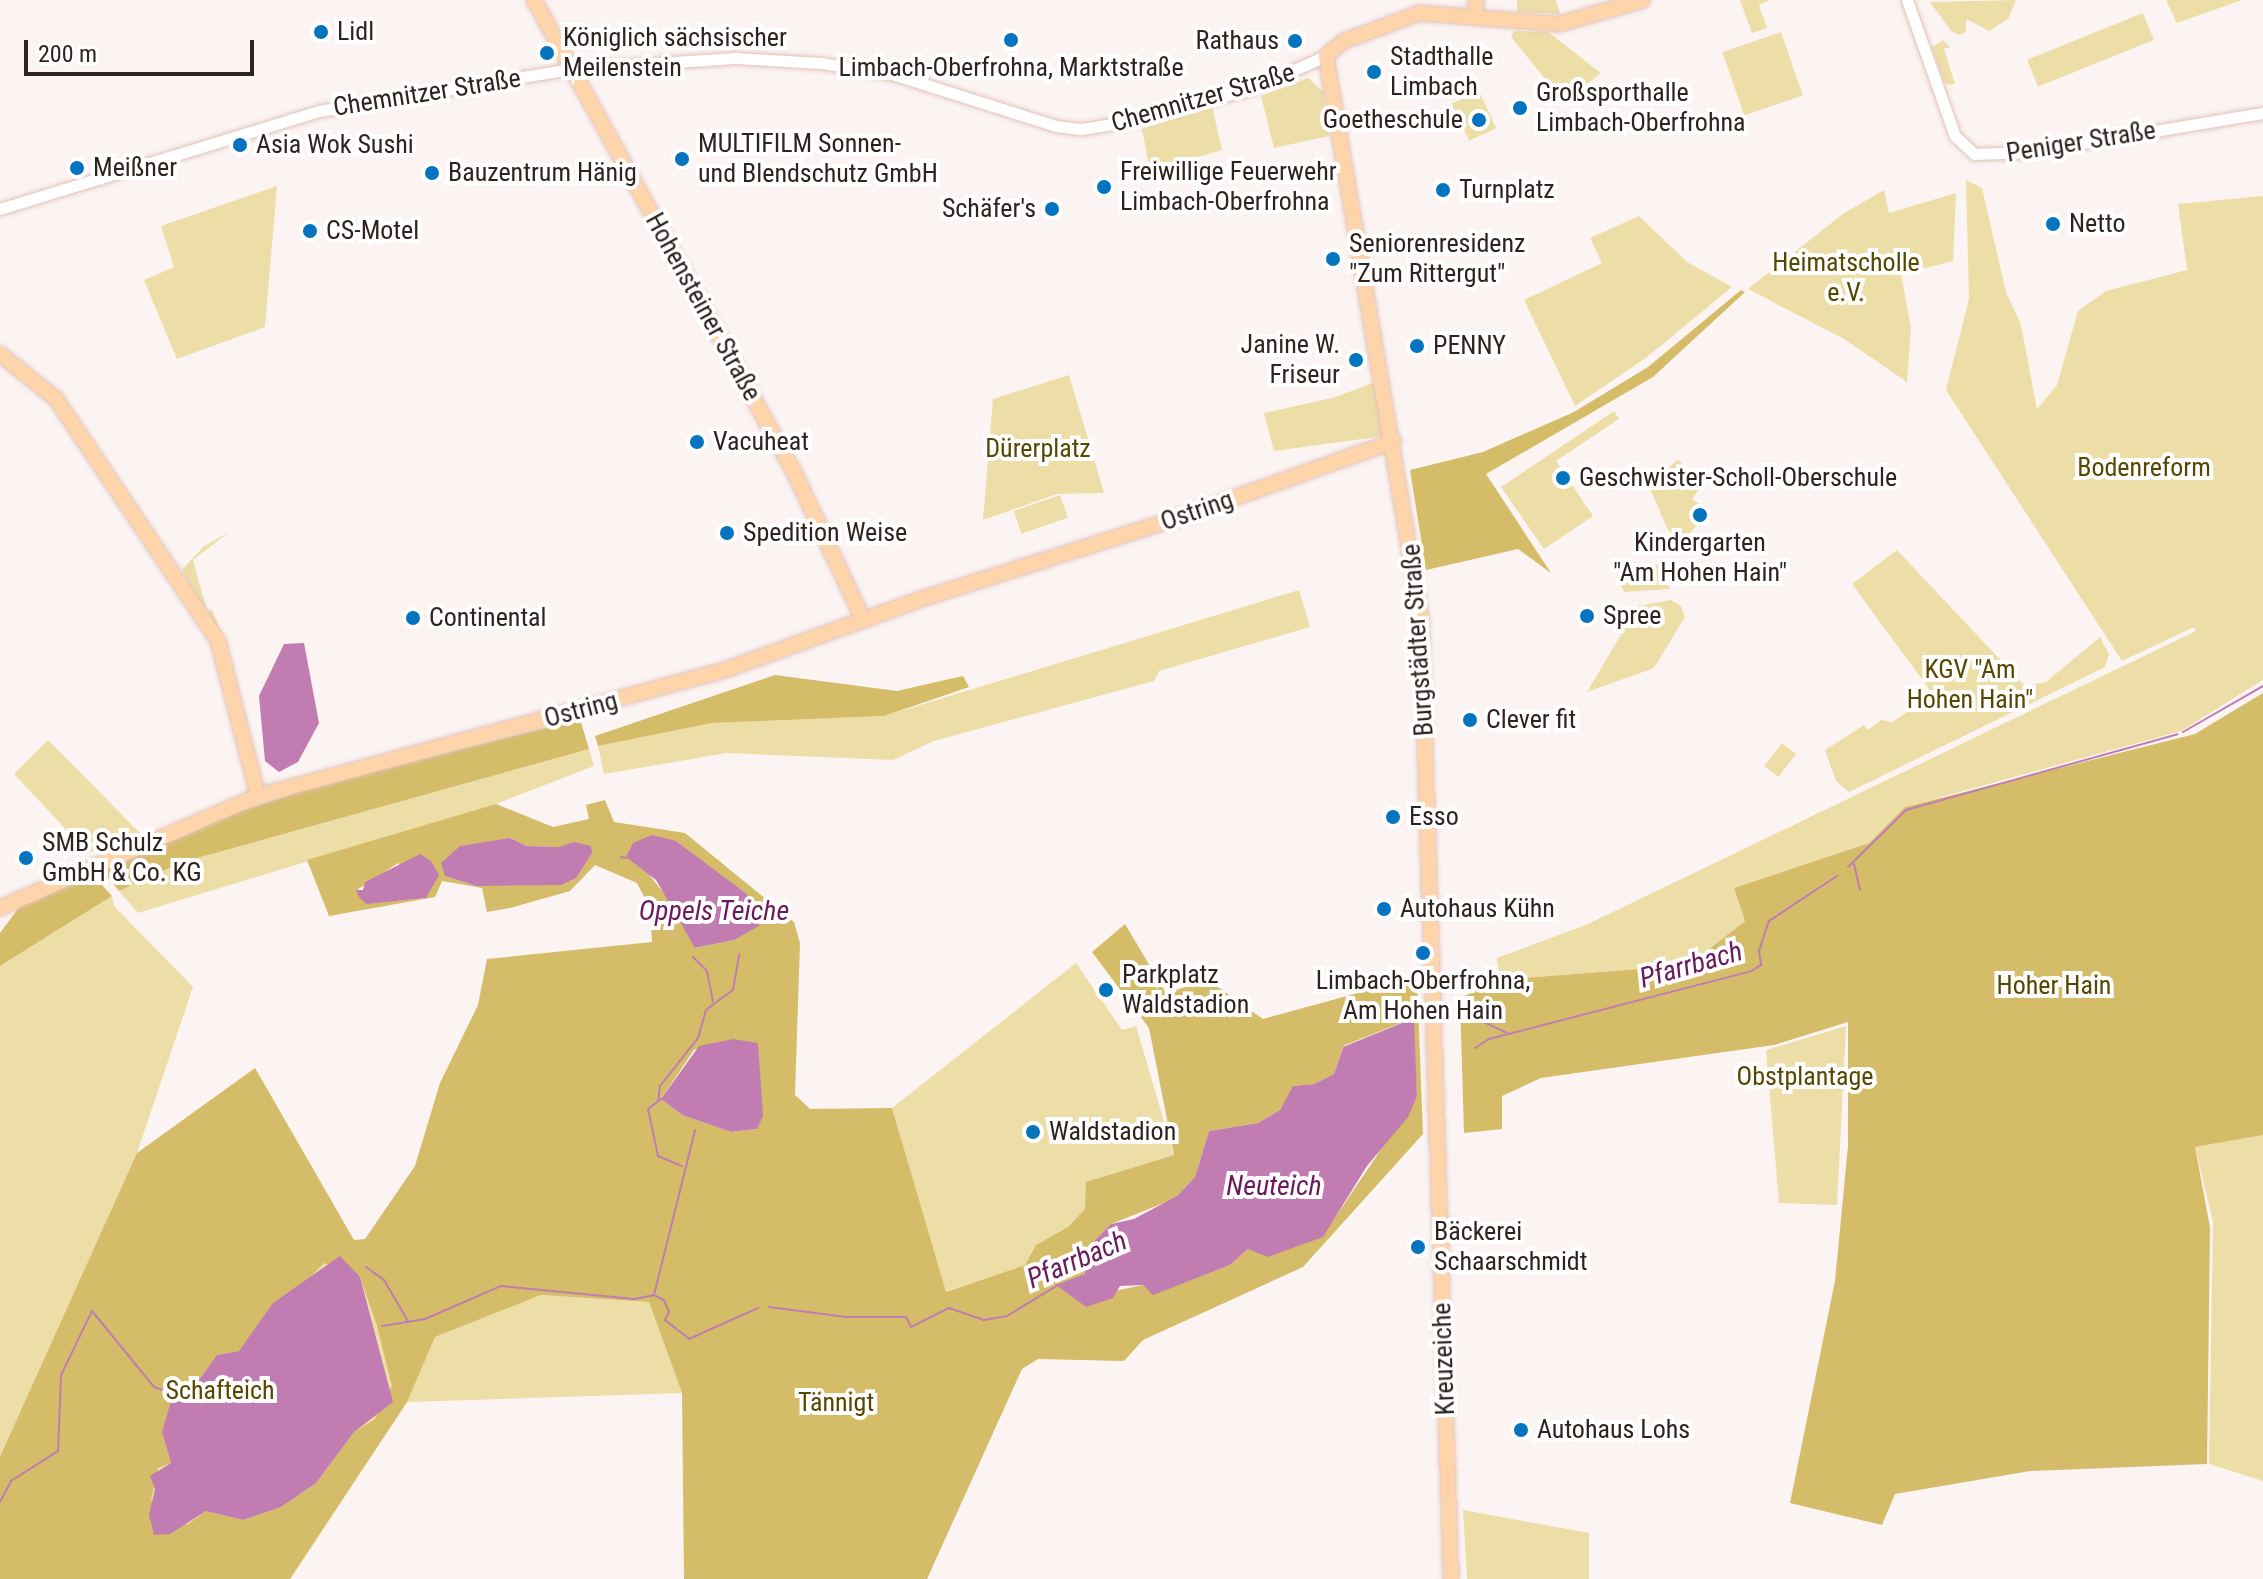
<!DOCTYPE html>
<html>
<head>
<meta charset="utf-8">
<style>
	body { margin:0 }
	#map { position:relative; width:2263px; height:1579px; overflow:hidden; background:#fbf4f2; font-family:"Roboto Condensed",sans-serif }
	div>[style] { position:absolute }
	.green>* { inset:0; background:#eddea8; transform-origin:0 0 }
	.forest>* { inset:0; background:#d4bc68 }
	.water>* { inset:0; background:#c17db1 }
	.stream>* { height:2px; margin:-1px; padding:0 1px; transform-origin:1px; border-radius:1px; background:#c17db1 }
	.roads { filter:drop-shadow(0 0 2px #e2c2b9) drop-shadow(0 0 2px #e2c2b9) }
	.minor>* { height:11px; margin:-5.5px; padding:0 5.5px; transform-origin:5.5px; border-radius:5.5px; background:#fff }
	.major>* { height:14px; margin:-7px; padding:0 7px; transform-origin:7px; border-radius:7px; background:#fed4aa }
	.dots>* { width:22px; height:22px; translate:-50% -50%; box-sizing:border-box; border:4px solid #fff; border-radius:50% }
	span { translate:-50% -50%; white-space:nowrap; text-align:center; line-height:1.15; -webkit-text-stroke:8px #fff; paint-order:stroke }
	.poi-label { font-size:26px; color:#2f2320 }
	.left { translate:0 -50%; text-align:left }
	.right { translate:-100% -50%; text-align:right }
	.street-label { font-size:26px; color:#2f2320 }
	.park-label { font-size:26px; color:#574700 }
	.water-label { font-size:28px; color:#6a195c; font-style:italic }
	.scale { position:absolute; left:24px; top:40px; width:230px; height:36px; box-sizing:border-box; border:4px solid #2f2320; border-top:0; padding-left:10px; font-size:24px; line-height:28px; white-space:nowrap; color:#2f2320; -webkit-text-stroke:6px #fff; paint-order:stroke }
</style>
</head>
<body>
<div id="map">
	<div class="green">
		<i style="clip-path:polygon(1517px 0,1556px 0,1560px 14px,1517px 12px)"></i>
		<i style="clip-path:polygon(1740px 0,1770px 0,1759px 5px,1767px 28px,1752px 33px)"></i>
		<i style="clip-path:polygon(2016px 0,2008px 19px,1989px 31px,1966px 19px,1966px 32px,1960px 35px,1951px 31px,1930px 2px)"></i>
		<i style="clip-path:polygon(2166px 0,2242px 0,2177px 23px)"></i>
		<i style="left:2143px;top:13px;width:29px;height:125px;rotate:68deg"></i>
		<i style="clip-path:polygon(1514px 31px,1548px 32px,1601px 73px,1564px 102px,1511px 37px)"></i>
		<i style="left:1781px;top:32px;width:67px;height:62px;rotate:71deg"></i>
		<i style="clip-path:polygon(1943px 40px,1950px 47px,1944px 49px,1955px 84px,1950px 85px,1944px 83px,1932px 47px)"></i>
		<i style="clip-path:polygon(1308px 78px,1323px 91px,1329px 136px,1274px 148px,1261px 96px)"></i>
		<i style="left:1479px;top:91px;width:41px;height:30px;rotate:65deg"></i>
		<i style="clip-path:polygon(1212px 106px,1222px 150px,1150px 171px,1142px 129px)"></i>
		<i style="clip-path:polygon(1966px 180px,1982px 188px,2006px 292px,2021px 325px,2037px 409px,2057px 385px,2078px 311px,2106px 291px,2187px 270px,2178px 204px,2263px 196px,2263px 680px,2181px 731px,1905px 807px,1869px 843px,1734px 888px,1745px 921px,1689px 965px,1500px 980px,1497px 958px,1588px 924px,2196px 631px,2194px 627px,2122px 661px,1946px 390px,1969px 299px)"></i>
		<i style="clip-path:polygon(277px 186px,265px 327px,177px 359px,144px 280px,174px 267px,161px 226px)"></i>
		<i style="clip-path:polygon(1884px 190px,1889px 213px,1956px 193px,1953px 261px,1901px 274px,1911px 328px,1907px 382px,1844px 339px,1748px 289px,1844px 213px)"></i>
		<i style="clip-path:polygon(1639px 216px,1687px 262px,1732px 287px,1647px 357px,1575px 406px,1524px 300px,1602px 263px,1590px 238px)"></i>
		<i style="clip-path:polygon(1069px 375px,1104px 493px,1057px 494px,983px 520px,993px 399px)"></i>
		<i style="clip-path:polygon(1375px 382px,1384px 436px,1274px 451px,1264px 413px,1336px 397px)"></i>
		<i style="clip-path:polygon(1614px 411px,1619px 419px,1556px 461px,1593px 516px,1544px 549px,1501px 487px)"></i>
		<i style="clip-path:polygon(1678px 460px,1703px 484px,1692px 499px,1709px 510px,1684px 541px,1668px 530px,1648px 484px)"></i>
		<i style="left:1060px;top:495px;width:24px;height:49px;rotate:71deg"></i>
		<i style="clip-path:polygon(229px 532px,193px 560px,207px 611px,212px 610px,229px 653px,182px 570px,204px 546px)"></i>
		<i style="clip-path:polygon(1897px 550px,2025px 686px,2046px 682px,2100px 637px,2109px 654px,2105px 667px,1849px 792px,1836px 781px,1825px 750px,1864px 725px,1868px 730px,1881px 720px,1892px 722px,1928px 699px,1924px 693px,1929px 689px,1852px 584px)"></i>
		<i style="clip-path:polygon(1660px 563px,1670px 589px,1624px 592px,1621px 586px)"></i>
		<i style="clip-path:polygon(1299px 590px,1310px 627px,1159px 671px,1154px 681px,934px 741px,893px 760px,727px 753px,604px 774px,598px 746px,712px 723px,884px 716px)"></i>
		<i style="clip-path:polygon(1671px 600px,1681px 606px,1685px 617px,1654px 668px,1587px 692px,1638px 606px)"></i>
		<i style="clip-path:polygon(48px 740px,143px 836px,88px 853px,14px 774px)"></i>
		<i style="left:1782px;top:743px;width:18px;height:29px;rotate:38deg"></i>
		<i style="clip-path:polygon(589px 749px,594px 766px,496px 804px,138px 913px,119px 891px,183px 862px)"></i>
		<i style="clip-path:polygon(112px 896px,114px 906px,193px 987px,137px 1153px,95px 1249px,343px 1234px,435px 1337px,541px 1295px,649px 1302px,682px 1393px,407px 1402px,290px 1579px,0 1579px,0 966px)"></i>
		<i style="clip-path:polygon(1076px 963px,1122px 1030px,1136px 1026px,1174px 1155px,1087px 1182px,1086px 1209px,1068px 1227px,1036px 1245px,1025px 1265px,945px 1292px,892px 1108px)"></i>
		<i style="clip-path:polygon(1846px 1026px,1837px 1205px,1779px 1203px,1766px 1050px)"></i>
		<i style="clip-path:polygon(2263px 1135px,2263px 1481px,2209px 1464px,2213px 1222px,2195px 1147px)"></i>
		<i style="clip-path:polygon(1463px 1510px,1589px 1533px,1589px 1579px,1467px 1579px)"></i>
	</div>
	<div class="forest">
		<i style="clip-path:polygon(1741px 290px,1745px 292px,1653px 377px,1486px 474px,1551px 573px,1518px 549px,1426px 570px,1410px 470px,1483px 452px,1574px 412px,1648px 367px)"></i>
		<i style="clip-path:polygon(775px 675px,897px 691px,963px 676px,969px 687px,884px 716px,712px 723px,598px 746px,595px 736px)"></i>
		<i style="clip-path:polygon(2263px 693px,2263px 1135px,2195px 1147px,2210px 1227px,2207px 1464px,2030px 1471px,1895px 1494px,1882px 1525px,1790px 1503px,1835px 1281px,1848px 1146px,1848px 1022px,1774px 1045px,1541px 1078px,1502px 1096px,1502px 1129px,1464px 1133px,1460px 998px,1500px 980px,1689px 965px,1745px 921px,1734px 888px,1869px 843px,1905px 807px,2195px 734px)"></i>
		<i style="clip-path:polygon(580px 719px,589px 749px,183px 862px,119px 891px,101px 869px,226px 816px,317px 786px)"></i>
		<i style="clip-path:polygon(evenodd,605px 800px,614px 822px,685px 833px,794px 922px,800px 943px,795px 1095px,810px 1109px,892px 1108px,946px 1292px,1025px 1265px,1036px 1245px,1068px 1227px,1085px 1209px,1086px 1182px,1174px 1155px,1149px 1028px,1092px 952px,1125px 924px,1166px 993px,1208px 980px,1263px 1019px,1417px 977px,1423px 1134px,1303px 1267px,1143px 1340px,1124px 1361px,1038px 1359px,1022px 1369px,927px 1579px,684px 1579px,682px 1393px,649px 1302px,541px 1295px,435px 1337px,407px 1402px,290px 1579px,0 1579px,0 1457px,137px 1153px,255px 1068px,354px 1240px,365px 1239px,415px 1166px,440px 1083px,478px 1005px,487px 959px,652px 942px,650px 908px,637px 883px,595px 865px,570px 891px,510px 908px,487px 912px,482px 888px,442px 881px,435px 897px,329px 916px,307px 860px,496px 804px,553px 827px,589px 819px,586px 805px,605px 800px,510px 838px,527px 846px,559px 847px,476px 886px,445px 876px,510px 838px,605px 800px,676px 841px,763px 911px,734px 940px,696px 948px,674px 906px,647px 872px,676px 841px,605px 800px,398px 863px,426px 898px,394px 901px,357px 890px,398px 863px,605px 800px,1413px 1018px,1417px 1096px,1322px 1237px,1248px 1249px,1230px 1265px,1153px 1294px,1143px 1285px,1075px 1299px,1067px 1291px,1085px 1274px,1081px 1254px,1111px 1224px,1174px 1199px,1195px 1177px,1209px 1131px,1258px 1123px,1280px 1110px,1294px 1086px,1314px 1084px,1334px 1074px,1343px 1046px,1413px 1018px,605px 800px,709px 1045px,762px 1102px,757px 1129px,731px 1132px,682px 1115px,661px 1099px,694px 1050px,709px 1045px,605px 800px,324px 1263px,360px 1277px,377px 1326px,392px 1386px,375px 1419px,354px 1432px,316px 1483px,281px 1507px,243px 1520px,206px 1511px,187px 1525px,151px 1500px,158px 1468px,171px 1463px,162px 1432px,165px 1425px,188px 1383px,199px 1380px,217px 1355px,239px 1351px,324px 1263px)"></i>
		<i style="clip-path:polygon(91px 873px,112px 896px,0 966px,0 933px,26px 898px)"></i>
	</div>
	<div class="water">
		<i style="clip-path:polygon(304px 643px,319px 723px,298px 762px,279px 772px,265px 761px,259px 696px,284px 644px)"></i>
		<i style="clip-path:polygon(652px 835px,676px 841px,744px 892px,763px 911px,759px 926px,734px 940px,695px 948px,656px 880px,626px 857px,633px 843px)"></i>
		<i style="clip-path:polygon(510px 838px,527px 846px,559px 847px,574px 842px,591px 846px,592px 853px,576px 878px,561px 885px,476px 886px,445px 876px,441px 863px,460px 846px)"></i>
		<i style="clip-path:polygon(420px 854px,431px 861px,439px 875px,426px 898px,366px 904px,359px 897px,356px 890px,363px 890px,365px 882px)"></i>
		<i style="clip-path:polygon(1414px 1018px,1417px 1096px,1408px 1117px,1367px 1166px,1323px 1237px,1268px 1257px,1248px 1249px,1230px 1265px,1153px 1295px,1143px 1285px,1120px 1286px,1113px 1298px,1086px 1307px,1056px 1285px,1085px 1274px,1081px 1254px,1111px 1224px,1134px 1219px,1177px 1196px,1195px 1177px,1209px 1131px,1258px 1123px,1280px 1110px,1293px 1086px,1314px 1084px,1334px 1074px,1343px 1047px)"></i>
		<i style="clip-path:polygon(733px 1039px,758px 1043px,763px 1116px,757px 1129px,731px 1132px,682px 1115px,661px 1099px,699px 1046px)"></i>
		<i style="clip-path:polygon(340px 1256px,360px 1277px,393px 1402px,354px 1432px,316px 1483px,281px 1507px,243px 1520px,206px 1511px,170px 1534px,154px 1535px,149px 1515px,155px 1489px,150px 1476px,171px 1463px,162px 1432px,173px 1394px,199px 1380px,217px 1355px,239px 1351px,273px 1303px)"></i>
	</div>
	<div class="stream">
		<i style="left:2183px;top:732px;width:92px;rotate:-29.9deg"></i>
		<i style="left:621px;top:857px;width:5px;rotate:11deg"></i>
		<i style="left:1854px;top:864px;width:26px;rotate:77deg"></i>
		<i style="left:1848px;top:867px;width:81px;rotate:-44.5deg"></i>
		<i style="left:1906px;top:810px;width:282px;rotate:-15.6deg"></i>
		<i style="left:693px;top:957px;width:20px;rotate:45deg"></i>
		<i style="left:707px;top:971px;width:31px;rotate:79deg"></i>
		<i style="left:1460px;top:1011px;width:54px;rotate:25.1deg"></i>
		<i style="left:1475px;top:1048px;width:17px;rotate:-33deg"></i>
		<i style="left:1489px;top:1039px;width:271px;rotate:-14.5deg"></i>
		<i style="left:1751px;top:971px;width:12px;rotate:-31deg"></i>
		<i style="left:1761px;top:965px;width:14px;rotate:-98deg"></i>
		<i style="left:1759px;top:951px;width:32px;rotate:-72deg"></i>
		<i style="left:1769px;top:921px;width:82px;rotate:-33.5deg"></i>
		<i style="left:661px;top:1099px;width:16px;rotate:142deg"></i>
		<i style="left:648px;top:1109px;width:48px;rotate:78deg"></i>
		<i style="left:658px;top:1156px;width:26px;rotate:23deg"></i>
		<i style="left:658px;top:1102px;width:16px;rotate:-83deg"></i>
		<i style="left:660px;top:1086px;width:61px;rotate:-51.6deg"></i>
		<i style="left:698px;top:1038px;width:29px;rotate:-74deg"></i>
		<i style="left:706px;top:1010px;width:34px;rotate:-37deg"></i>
		<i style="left:733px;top:990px;width:36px;rotate:-80deg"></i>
		<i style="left:366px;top:1267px;width:22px;rotate:36deg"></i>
		<i style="left:384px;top:1280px;width:48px;rotate:59.7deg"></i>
		<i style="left:654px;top:1295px;width:170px;rotate:-76deg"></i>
		<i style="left:769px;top:1307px;width:78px;rotate:7.4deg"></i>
		<i style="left:846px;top:1317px;width:60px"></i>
		<i style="left:906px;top:1317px;width:11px;rotate:63deg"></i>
		<i style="left:911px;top:1327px;width:42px;rotate:-26.6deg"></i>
		<i style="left:949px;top:1308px;width:37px;rotate:19deg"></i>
		<i style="left:984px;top:1320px;width:23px;rotate:-10deg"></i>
		<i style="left:1007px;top:1316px;width:60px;rotate:-31.3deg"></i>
		<i style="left:382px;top:1326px;width:44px;rotate:-9.2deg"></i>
		<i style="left:425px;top:1319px;width:83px;rotate:-23.5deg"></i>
		<i style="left:501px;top:1286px;width:134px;rotate:5.6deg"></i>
		<i style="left:634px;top:1299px;width:20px;rotate:-11deg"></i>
		<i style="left:654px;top:1295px;width:11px;rotate:27deg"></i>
		<i style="left:664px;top:1300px;width:13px;rotate:67deg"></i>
		<i style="left:669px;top:1312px;width:9px;rotate:117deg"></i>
		<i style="left:665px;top:1320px;width:31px;rotate:38deg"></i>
		<i style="left:689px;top:1339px;width:76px;rotate:-24.2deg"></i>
		<i style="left:0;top:1502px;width:24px;rotate:-62deg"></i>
		<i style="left:11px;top:1481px;width:56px;rotate:-32.6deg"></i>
		<i style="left:58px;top:1451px;width:76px;rotate:-87.7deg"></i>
		<i style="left:61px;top:1375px;width:71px;rotate:-64.2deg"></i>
		<i style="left:92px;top:1311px;width:98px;rotate:50.8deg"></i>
		<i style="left:154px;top:1387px;width:20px;rotate:20deg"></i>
	</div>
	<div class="roads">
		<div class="minor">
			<i style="left:1907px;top:0;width:144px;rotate:70.6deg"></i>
			<i style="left:1955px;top:136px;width:26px;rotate:43deg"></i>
			<i style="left:1974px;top:154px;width:55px;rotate:-2.1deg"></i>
			<i style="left:2029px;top:152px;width:237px;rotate:-9.5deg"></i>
			<i style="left:0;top:209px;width:334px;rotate:-17.1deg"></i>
			<i style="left:319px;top:111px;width:254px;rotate:-9.5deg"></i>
			<i style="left:570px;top:69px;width:165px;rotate:-3.8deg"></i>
			<i style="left:735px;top:58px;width:86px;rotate:3.3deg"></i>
			<i style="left:821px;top:63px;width:72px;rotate:8.8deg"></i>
			<i style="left:892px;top:74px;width:172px;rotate:17.6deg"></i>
			<i style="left:1056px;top:126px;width:26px;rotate:7deg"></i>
			<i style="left:1082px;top:129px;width:55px;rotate:-9.5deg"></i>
			<i style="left:1136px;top:120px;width:118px;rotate:-15.2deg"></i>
			<i style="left:1250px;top:89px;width:83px;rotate:-23.5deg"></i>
		</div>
		<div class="major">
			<i style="left:534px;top:0;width:541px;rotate:61.16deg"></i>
			<i style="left:795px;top:474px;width:160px;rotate:64.9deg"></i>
			<i style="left:1475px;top:16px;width:16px;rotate:-86deg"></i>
			<i style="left:0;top:354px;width:72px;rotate:38.8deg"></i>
			<i style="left:56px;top:399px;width:291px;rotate:56.2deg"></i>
			<i style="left:218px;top:641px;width:160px;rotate:75.5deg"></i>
			<i style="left:0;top:908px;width:281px;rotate:-23.5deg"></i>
			<i style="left:258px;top:796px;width:484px;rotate:-15.1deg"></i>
			<i style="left:725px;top:670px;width:208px;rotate:-19.9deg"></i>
			<i style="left:921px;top:599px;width:266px;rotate:-17.5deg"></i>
			<i style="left:1175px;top:519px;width:232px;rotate:-19.6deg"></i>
			<i style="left:1451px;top:1579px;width:960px;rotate:-91.79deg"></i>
			<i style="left:1421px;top:619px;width:571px;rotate:-99.58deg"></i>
			<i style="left:1326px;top:56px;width:23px;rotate:-40deg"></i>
			<i style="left:1344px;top:41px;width:81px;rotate:-20.2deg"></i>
			<i style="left:1420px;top:13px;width:139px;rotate:4.5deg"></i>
			<i style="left:1559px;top:24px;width:87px;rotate:-15.9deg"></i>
		</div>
	</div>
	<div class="dots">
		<i style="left:321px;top:32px;background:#0474be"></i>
		<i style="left:1011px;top:40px;background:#0474be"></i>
		<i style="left:1295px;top:41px;background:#0474be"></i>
		<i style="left:547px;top:53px;background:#0474be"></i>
		<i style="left:1374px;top:72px;background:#0474be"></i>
		<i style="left:1520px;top:108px;background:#0474be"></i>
		<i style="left:1479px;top:120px;background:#0474be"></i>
		<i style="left:240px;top:145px;background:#0474be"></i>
		<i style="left:682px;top:159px;background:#0474be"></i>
		<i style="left:77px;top:168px;background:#0474be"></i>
		<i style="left:432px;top:173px;background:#0474be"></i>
		<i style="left:1104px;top:187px;background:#0474be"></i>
		<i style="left:1443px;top:190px;background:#0474be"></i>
		<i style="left:1052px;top:209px;background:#0474be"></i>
		<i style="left:2053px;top:224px;background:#0474be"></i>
		<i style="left:310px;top:231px;background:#0474be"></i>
		<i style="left:1333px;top:259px;background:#0474be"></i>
		<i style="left:1417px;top:346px;background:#0474be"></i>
		<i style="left:1356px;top:360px;background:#0474be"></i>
		<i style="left:697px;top:442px;background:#0474be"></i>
		<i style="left:1563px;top:478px;background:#0474be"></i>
		<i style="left:1700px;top:515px;background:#0474be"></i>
		<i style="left:727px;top:533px;background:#0474be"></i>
		<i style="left:1587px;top:616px;background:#0474be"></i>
		<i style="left:413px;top:618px;background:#0474be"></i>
		<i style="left:1470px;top:720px;background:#0474be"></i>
		<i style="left:1393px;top:817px;background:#0474be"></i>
		<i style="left:26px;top:858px;background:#0474be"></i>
		<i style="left:1384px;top:909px;background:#0474be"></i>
		<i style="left:1423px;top:953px;background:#0474be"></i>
		<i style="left:1106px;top:990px;background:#0474be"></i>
		<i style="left:1033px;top:1132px;background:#0474be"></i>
		<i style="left:1418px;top:1247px;background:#0474be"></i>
		<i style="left:1521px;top:1430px;background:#0474be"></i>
	</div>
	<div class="poi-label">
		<span class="left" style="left:337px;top:32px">Lidl</span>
		<span class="left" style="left:563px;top:53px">Königlich sächsischer<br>Meilenstein</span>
		<span class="right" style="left:1279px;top:41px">Rathaus</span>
		<span class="left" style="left:1390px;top:72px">Stadthalle<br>Limbach</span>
		<span style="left:1011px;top:68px">Limbach-Oberfrohna, Marktstraße</span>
		<span class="left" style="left:1536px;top:108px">Großsporthalle<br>Limbach-Oberfrohna</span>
		<span class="right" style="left:1463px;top:120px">Goetheschule</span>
		<span class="left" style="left:698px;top:159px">MULTIFILM Sonnen-<br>und Blendschutz GmbH</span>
		<span class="left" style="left:256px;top:145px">Asia Wok Sushi</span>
		<span class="left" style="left:93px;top:168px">Meißner</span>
		<span class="left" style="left:1120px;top:187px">Freiwillige Feuerwehr<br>Limbach-Oberfrohna</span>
		<span class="left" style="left:448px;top:173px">Bauzentrum Hänig</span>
		<span class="left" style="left:1459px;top:190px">Turnplatz</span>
		<span class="right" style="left:1036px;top:209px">Schäfer's</span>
		<span class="left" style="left:2069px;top:224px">Netto</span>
		<span class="left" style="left:326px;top:231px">CS-Motel</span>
		<span class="left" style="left:1349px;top:259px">Seniorenresidenz<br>"Zum Rittergut"</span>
		<span class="right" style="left:1340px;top:360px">Janine W.<br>Friseur</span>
		<span class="left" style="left:1433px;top:346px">PENNY</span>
		<span class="left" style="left:713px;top:442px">Vacuheat</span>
		<span class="left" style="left:1579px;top:478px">Geschwister-Scholl-Oberschule</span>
		<span class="left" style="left:743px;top:533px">Spedition Weise</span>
		<span style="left:1700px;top:558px">Kindergarten<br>"Am Hohen Hain"</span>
		<span class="left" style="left:1603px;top:616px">Spree</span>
		<span class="left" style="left:429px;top:618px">Continental</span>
		<span class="left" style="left:1486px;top:720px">Clever fit</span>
		<span class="left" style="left:1409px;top:817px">Esso</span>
		<span class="left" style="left:42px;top:858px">SMB Schulz<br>GmbH &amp; Co. KG</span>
		<span class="left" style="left:1400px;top:909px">Autohaus Kühn</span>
		<span class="left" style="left:1122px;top:990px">Parkplatz<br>Waldstadion</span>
		<span style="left:1423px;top:996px">Limbach-Oberfrohna,<br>Am Hohen Hain</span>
		<span class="left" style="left:1049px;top:1132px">Waldstadion</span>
		<span class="left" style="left:1434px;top:1247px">Bäckerei<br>Schaarschmidt</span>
		<span class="left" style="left:1537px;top:1430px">Autohaus Lohs</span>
	</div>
	<div class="street-label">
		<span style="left:427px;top:93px;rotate:-9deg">Chemnitzer Straße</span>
		<span style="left:1203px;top:98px;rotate:-16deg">Chemnitzer Straße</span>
		<span style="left:2081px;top:142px;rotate:-9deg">Peniger Straße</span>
		<span style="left:703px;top:307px;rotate:61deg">Hohensteiner Straße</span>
		<span style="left:1197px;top:511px;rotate:-19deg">Ostring</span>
		<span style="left:1418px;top:640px;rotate:-94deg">Burgstädter Straße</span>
		<span style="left:581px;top:710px;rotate:-15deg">Ostring</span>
		<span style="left:1444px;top:1359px;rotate:-92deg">Kreuzeiche</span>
	</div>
	<div class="park-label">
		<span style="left:1846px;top:278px">Heimatscholle<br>e.V.</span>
		<span style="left:1038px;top:449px">Dürerplatz</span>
		<span style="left:2144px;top:468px">Bodenreform</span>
		<span style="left:1970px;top:685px">KGV "Am<br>Hohen Hain"</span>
		<span style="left:2054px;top:986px">Hoher Hain</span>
		<span style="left:1805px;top:1077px">Obstplantage</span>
		<span style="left:220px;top:1391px">Schafteich</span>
		<span style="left:836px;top:1403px">Tännigt</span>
	</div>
	<div class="water-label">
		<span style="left:714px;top:911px">Oppels Teiche</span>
		<span style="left:1691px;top:965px;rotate:-16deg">Pfarrbach</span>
		<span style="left:1274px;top:1186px">Neuteich</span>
		<span style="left:1077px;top:1260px;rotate:-23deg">Pfarrbach</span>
	</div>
	<div class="scale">200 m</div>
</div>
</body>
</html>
